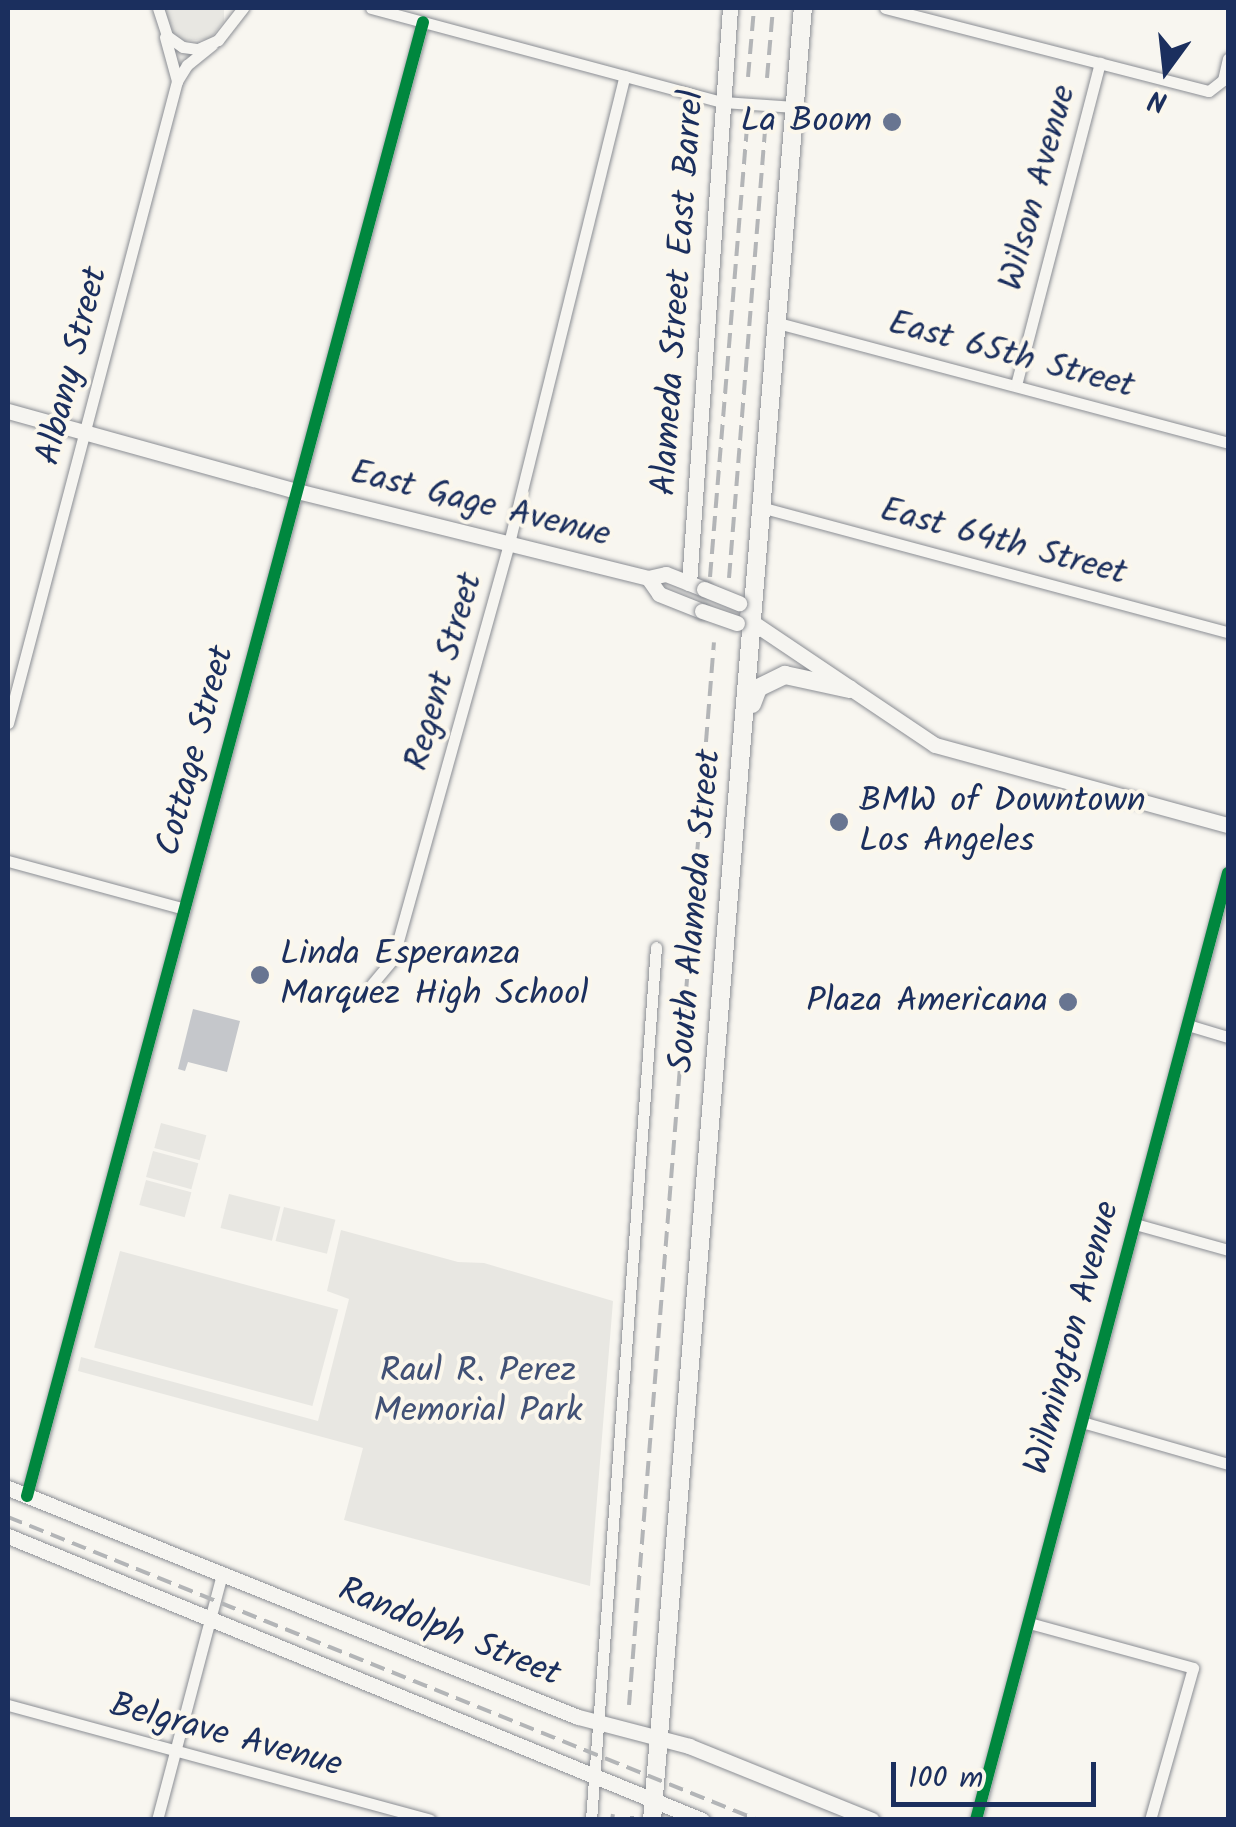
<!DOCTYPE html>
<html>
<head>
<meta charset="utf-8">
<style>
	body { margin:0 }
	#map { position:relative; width:1236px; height:1827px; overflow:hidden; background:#f8f6f0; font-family:Kalam,sans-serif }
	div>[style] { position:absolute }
	.green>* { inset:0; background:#e8e7e2; transform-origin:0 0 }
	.water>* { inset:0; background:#c5c7cb }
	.roads { filter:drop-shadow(0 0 2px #8b8e94) drop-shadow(0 0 2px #8b8e94) }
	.street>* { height:11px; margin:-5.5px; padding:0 5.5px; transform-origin:5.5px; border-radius:5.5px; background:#f6f5f1 }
	.secondary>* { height:15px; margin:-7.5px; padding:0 7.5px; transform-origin:7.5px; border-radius:7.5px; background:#f6f5f1 }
	.primary>* { height:18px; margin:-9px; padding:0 9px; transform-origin:9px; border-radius:9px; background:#f6f5f1 }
	.rail>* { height:4px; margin-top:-2px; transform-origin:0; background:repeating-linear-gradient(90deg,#b3b5b7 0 15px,transparent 0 23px) }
	.bridges { filter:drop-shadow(0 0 2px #8b8e94) drop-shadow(0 0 2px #8b8e94) }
	.secondary-bridge>* { height:15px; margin:-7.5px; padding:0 7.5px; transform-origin:7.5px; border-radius:7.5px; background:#f6f5f1 }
	.cycleway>* { height:12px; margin:-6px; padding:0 6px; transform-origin:6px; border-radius:6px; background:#00873e }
	.dots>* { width:28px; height:28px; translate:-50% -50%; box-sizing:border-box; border:5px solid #fbf7ec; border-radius:50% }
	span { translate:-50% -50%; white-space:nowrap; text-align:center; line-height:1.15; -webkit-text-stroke:8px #fbf7ec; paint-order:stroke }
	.poi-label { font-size:35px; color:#1b2f5e }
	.right { translate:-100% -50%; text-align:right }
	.left { translate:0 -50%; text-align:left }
	.street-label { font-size:35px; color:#1b2f5e }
	.park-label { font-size:35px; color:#415176 }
	.frame { position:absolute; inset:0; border:10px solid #1b2f5e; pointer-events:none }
	.north { position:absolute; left:1116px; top:20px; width:100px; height:100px; -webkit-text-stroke:8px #fbf7ec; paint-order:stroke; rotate:195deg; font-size:28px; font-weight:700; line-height:40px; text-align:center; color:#1b2f5e }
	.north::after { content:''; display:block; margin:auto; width:35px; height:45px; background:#1b2f5e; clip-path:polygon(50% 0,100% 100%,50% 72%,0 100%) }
	.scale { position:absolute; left:891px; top:1762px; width:205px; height:45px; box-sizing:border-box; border:5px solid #1b2f5e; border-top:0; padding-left:12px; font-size:30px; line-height:35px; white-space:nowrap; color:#1b2f5e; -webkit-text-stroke:8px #fbf7ec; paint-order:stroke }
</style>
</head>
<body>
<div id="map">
	<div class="green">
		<i style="clip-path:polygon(164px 8px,224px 8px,224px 21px,210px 39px,182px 41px,166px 27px)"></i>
		<i style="left:161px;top:1123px;width:47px;height:26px;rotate:15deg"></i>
		<i style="left:153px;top:1151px;width:47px;height:27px;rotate:15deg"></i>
		<i style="left:146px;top:1180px;width:47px;height:26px;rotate:15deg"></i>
		<i style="left:229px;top:1194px;width:53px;height:35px;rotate:14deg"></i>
		<i style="left:284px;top:1207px;width:53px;height:35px;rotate:14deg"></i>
		<i style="clip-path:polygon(341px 1230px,458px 1262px,484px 1263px,613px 1301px,590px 1586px,344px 1520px,363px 1448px,78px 1371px,81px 1357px,318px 1421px,349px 1299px,327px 1291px)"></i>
		<i style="left:120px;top:1251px;width:226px;height:100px;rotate:15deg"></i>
	</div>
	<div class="water">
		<i style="clip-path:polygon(193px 1009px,240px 1021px,227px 1072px,188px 1062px,185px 1071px,178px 1069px)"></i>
	</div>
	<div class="roads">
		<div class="street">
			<i style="left:158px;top:8px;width:29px;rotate:72deg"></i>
			<i style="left:167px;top:36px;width:19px;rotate:35deg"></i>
			<i style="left:183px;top:47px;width:15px;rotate:8deg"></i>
			<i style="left:198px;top:49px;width:22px;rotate:-24deg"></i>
			<i style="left:218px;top:40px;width:41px;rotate:-52deg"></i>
			<i style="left:371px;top:8px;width:364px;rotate:15deg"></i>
			<i style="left:723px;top:102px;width:72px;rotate:4deg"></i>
			<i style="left:885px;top:8px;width:334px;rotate:14.4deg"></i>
			<i style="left:1209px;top:91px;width:18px;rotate:-38deg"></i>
			<i style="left:1223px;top:80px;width:22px;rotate:-77deg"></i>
			<i style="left:165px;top:37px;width:46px;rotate:74.7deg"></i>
			<i style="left:778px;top:323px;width:466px;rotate:14.9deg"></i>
			<i style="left:1016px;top:385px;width:333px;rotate:-75.4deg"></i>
			<i style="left:764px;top:508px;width:480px;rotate:15deg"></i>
			<i style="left:8px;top:723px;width:664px;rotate:-75.25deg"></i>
			<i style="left:177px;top:81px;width:19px;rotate:-58deg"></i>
			<i style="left:187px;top:65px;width:32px;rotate:-39deg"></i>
			<i style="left:8px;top:861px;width:183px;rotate:15.2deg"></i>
			<i style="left:372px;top:984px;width:33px;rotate:-50deg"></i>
			<i style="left:393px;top:959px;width:432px;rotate:-74.4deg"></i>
			<i style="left:509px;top:543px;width:481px;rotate:-76.1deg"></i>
			<i style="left:1188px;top:1025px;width:42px;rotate:16.7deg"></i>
			<i style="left:1135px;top:1224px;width:97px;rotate:15.6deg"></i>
			<i style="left:1082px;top:1422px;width:152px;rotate:16deg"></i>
			<i style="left:27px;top:1496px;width:1526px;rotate:-74.96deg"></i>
			<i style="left:1029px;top:1623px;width:170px;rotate:15.3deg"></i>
			<i style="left:1193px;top:1668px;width:158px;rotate:105.8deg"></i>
			<i style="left:8px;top:1705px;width:437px;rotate:15.2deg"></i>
			<i style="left:157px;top:1820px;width:254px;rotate:-75.2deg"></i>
			<i style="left:591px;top:1820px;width:875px;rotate:-85.74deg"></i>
			<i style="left:976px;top:1820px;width:980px;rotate:-75.1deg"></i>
		</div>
		<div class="secondary">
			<i style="left:8px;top:411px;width:300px;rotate:15.5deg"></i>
			<i style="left:297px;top:491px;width:362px;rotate:13.9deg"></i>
			<i style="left:648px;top:578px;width:18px;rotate:-13deg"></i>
			<i style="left:666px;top:574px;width:41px;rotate:21.5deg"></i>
			<i style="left:648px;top:578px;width:19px;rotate:55deg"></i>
			<i style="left:659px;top:594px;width:46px;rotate:21.6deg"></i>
			<i style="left:689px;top:583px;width:576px;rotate:-85.92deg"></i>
			<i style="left:747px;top:615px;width:9px;rotate:54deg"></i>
			<i style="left:752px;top:622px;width:220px;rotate:33.9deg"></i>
			<i style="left:935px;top:745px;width:304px;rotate:15.3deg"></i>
			<i style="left:8px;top:1488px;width:614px;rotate:21.89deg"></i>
			<i style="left:578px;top:1717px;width:115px;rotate:14.6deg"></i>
			<i style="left:689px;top:1746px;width:197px;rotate:22deg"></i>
			<i style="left:8px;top:1536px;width:750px;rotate:22.26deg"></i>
		</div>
		<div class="primary">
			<i style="left:752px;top:704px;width:17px;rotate:-69deg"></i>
			<i style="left:758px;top:688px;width:30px;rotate:-26deg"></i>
			<i style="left:785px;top:675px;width:66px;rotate:12.3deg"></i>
			<i style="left:652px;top:1820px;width:1818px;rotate:-85.24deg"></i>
		</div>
	</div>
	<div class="rail">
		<i style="left:748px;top:77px;width:69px;rotate:-85deg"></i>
		<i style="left:767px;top:78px;width:70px;rotate:-85.1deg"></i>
		<i style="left:710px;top:577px;width:451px;rotate:-85.3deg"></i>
		<i style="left:729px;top:578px;width:450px;rotate:-85.4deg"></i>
		<i style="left:8px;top:1517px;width:809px;rotate:22deg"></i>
		<i style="left:629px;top:1705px;width:1066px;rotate:-85.43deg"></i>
		<i style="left:612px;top:1820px;width:6px;rotate:-81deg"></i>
		<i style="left:632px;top:1820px;width:4px;rotate:-90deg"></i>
	</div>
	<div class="bridges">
		<div class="secondary-bridge">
			<i style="left:704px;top:589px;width:38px;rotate:22deg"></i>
			<i style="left:702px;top:611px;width:37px;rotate:19deg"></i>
		</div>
	</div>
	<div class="cycleway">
		<i style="left:27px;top:1496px;width:1526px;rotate:-74.96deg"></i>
		<i style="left:976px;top:1820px;width:980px;rotate:-75.1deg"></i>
	</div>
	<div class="dots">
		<i style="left:892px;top:122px;background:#687591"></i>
		<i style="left:839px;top:822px;background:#687591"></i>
		<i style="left:260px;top:975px;background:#687591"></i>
		<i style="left:1068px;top:1002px;background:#687591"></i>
	</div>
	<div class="poi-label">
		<span class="right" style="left:872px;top:122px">La Boom</span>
		<span class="left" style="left:859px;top:822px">BMW of Downtown<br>Los Angeles</span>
		<span class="left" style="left:280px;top:975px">Linda Esperanza<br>Marquez High School</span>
		<span class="right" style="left:1048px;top:1002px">Plaza Americana</span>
	</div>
	<div class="street-label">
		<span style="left:1039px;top:188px;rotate:-75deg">Wilson Avenue</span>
		<span style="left:679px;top:293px;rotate:-86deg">Alameda Street East Barrel</span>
		<span style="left:1011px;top:356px;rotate:15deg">East 65th Street</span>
		<span style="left:73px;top:366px;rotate:-76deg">Albany Street</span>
		<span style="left:480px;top:505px;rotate:14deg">East Gage Avenue</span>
		<span style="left:1003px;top:543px;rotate:15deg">East 64th Street</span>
		<span style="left:445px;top:672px;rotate:-74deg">Regent Street</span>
		<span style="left:196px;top:751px;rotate:-75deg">Cottage Street</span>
		<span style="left:696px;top:911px;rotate:-85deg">South Alameda Street</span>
		<span style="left:1073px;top:1338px;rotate:-75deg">Wilmington Avenue</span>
		<span style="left:449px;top:1633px;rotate:22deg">Randolph Street</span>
		<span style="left:226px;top:1736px;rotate:15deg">Belgrave Avenue</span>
	</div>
	<div class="park-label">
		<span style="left:478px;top:1392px">Raul R. Perez<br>Memorial Park</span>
	</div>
	<div class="frame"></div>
	<div class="north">N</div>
	<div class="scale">100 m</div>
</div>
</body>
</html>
